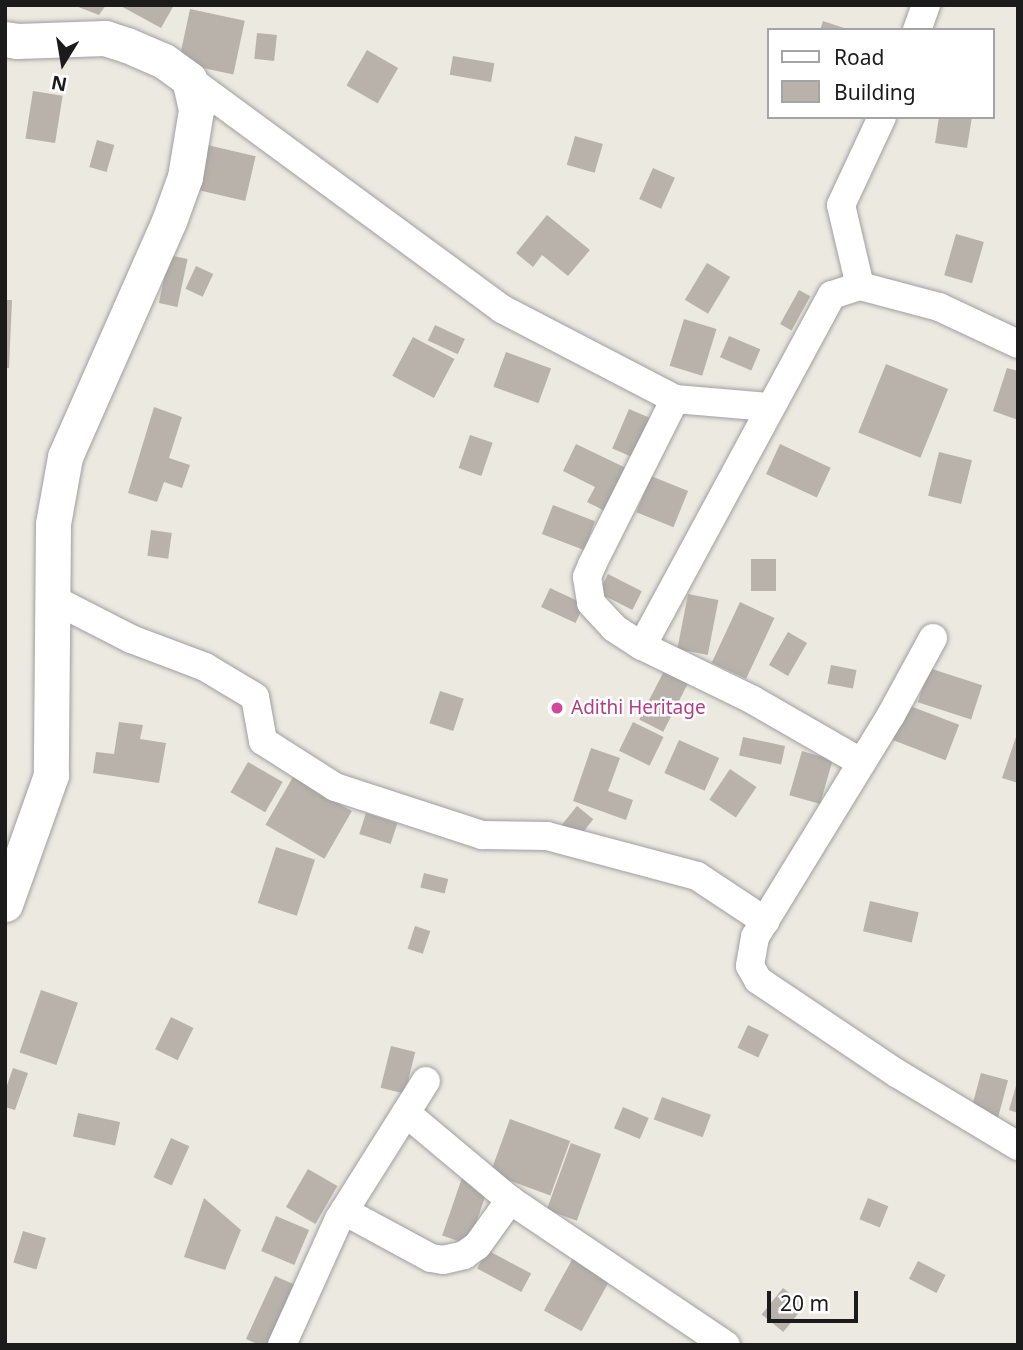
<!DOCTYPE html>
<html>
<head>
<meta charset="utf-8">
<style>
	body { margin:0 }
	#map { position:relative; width:1023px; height:1350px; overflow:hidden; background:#ece9e1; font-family:"Noto Sans",sans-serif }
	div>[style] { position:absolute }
	.building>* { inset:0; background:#b8b2ab; transform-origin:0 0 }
	.roads { filter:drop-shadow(0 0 2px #9f9f9f) drop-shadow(0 0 2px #9f9f9f) }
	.minor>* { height:28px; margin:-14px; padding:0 14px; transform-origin:14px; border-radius:14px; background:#fff }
	.tertiary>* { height:35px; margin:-17.5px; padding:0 17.5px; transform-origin:17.5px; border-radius:17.5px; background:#fff }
	.dots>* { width:19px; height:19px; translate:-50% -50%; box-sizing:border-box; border:4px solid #fff; border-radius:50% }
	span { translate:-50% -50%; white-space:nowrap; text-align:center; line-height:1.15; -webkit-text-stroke:5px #fff; paint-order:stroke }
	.hotel-label { font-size:19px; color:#b23c85 }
	.left { translate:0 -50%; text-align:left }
	.frame { position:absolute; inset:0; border:7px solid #1b1b1b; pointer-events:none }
	.legend { position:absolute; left:767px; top:28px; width:228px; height:91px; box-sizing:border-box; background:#fff; border:2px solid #a4a4a4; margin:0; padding:9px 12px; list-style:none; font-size:21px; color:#1b1b1b }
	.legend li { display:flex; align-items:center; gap:14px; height:35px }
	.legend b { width:35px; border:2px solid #a4a4a4 }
	.north { position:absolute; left:28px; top:28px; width:70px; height:70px; -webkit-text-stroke:5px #fff; paint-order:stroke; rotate:191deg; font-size:19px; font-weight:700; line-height:28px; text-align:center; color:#1b1b1b }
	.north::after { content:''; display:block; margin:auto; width:24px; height:32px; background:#1b1b1b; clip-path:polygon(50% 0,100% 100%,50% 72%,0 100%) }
	.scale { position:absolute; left:767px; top:1291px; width:91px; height:32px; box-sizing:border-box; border:4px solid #1b1b1b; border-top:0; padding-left:9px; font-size:21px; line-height:24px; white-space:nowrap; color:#1b1b1b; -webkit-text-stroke:5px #fff; paint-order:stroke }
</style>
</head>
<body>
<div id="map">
	<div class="building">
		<i style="clip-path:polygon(73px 5px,106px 5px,99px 15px)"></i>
		<i style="clip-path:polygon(119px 5px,174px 5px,161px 28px)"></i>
		<i style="left:190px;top:9px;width:56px;height:55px;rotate:12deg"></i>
		<i style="clip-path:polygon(823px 21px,847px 29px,847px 30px,820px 30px)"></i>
		<i style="left:257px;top:33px;width:20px;height:26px;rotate:6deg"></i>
		<i style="left:367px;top:50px;width:36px;height:41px;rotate:30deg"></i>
		<i style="left:453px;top:56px;width:42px;height:19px;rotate:10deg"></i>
		<i style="left:33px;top:91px;width:30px;height:48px;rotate:9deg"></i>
		<i style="clip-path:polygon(939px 117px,972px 117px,967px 148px,935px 143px)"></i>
		<i style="left:575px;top:136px;width:29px;height:30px;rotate:16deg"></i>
		<i style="left:97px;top:140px;width:18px;height:28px;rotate:16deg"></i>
		<i style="left:203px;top:144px;width:54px;height:46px;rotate:13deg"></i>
		<i style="left:653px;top:168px;width:24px;height:34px;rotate:24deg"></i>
		<i style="clip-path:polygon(547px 215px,590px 250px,568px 276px,542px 255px,533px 267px,516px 253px)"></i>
		<i style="left:956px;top:234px;width:29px;height:43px;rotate:16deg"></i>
		<i style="left:169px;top:255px;width:19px;height:49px;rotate:12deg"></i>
		<i style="left:707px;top:263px;width:27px;height:43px;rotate:31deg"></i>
		<i style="left:196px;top:266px;width:19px;height:25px;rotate:25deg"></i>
		<i style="left:799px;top:290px;width:13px;height:39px;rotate:29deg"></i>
		<i style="clip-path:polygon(5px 300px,12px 300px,9px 368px,5px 368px)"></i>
		<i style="left:684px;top:319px;width:34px;height:49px;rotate:17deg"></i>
		<i style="left:435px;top:325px;width:33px;height:17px;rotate:25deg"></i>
		<i style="left:729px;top:336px;width:34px;height:23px;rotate:23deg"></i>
		<i style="left:413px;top:337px;width:47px;height:44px;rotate:28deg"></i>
		<i style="left:506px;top:352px;width:48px;height:37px;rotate:20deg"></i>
		<i style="left:886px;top:364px;width:67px;height:74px;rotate:22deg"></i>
		<i style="clip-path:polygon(1007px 368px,1018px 371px,1018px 420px,993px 411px)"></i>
		<i style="clip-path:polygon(154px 407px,182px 417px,169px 458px,190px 465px,182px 488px,164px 482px,157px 502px,128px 493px)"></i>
		<i style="left:629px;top:409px;width:28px;height:43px;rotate:23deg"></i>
		<i style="left:470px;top:435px;width:24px;height:35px;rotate:19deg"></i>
		<i style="clip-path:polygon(576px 444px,626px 468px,605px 511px,587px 502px,595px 487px,563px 471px)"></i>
		<i style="left:780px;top:444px;width:56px;height:33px;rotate:25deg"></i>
		<i style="left:939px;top:452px;width:34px;height:45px;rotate:14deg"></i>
		<i style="left:651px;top:476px;width:40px;height:39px;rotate:22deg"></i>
		<i style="left:553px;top:505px;width:45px;height:31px;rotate:21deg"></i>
		<i style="left:151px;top:530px;width:21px;height:26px;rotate:8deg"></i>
		<i style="left:751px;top:559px;width:25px;height:32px"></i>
		<i style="left:608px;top:574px;width:38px;height:21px;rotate:27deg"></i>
		<i style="left:550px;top:588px;width:38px;height:21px;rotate:25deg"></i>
		<i style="left:688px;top:594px;width:31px;height:56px;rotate:11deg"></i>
		<i style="left:740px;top:602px;width:38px;height:67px;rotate:25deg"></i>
		<i style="left:788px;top:632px;width:22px;height:38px;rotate:30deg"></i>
		<i style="left:831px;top:665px;width:26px;height:19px;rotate:11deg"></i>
		<i style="left:666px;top:667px;width:27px;height:59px;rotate:27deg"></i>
		<i style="left:929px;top:668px;width:56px;height:36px;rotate:18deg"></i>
		<i style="left:440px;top:691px;width:25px;height:34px;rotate:18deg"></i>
		<i style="left:905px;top:704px;width:58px;height:38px;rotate:21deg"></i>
		<i style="clip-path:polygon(119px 722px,143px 725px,140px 739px,166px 743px,159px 783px,93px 773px,96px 752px,114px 754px)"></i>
		<i style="left:633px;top:722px;width:34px;height:32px;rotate:26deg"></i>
		<i style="clip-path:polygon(1017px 734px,1018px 734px,1018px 783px,1002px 778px)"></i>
		<i style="left:743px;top:737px;width:43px;height:19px;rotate:12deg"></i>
		<i style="left:679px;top:740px;width:44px;height:36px;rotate:24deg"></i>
		<i style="clip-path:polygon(591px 748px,620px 758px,608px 791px,633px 800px,626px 820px,573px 801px)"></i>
		<i style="left:802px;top:751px;width:32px;height:46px;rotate:16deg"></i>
		<i style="left:248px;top:762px;width:40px;height:35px;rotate:30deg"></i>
		<i style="left:730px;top:769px;width:32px;height:37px;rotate:34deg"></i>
		<i style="left:293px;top:777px;width:68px;height:55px;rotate:30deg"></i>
		<i style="left:577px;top:806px;width:21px;height:26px;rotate:39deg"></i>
		<i style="left:366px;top:813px;width:33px;height:22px;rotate:18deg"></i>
		<i style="left:276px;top:847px;width:41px;height:59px;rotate:18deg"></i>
		<i style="left:424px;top:873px;width:25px;height:15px;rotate:14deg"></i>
		<i style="left:870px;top:901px;width:50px;height:31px;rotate:13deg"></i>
		<i style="left:415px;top:926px;width:16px;height:24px;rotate:18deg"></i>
		<i style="left:41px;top:990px;width:39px;height:66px;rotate:19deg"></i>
		<i style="left:171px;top:1017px;width:25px;height:36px;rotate:26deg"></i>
		<i style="left:748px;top:1025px;width:23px;height:25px;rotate:25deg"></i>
		<i style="left:391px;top:1046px;width:25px;height:43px;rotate:14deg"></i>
		<i style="clip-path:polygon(13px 1068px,28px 1073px,15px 1110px,5px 1107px,5px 1091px)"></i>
		<i style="left:981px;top:1073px;width:28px;height:43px;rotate:15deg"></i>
		<i style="clip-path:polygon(1018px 1079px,1018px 1113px,1009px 1110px)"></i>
		<i style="left:662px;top:1097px;width:52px;height:24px;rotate:20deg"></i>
		<i style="left:623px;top:1107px;width:28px;height:23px;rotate:23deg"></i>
		<i style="left:78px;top:1113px;width:43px;height:24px;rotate:12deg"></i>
		<i style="left:510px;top:1119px;width:64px;height:58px;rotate:20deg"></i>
		<i style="left:171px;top:1138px;width:20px;height:43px;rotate:24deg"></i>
		<i style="left:571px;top:1143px;width:32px;height:71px;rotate:20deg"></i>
		<i style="left:308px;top:1169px;width:34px;height:44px;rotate:30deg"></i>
		<i style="left:463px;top:1175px;width:28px;height:64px;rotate:19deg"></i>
		<i style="clip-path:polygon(204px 1198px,241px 1230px,225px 1270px,184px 1257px)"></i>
		<i style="left:868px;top:1198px;width:22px;height:23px;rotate:22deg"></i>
		<i style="left:276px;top:1216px;width:36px;height:38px;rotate:23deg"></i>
		<i style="left:23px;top:1231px;width:24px;height:33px;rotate:17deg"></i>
		<i style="left:487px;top:1250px;width:50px;height:21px;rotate:28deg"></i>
		<i style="left:573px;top:1258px;width:43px;height:60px;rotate:29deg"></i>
		<i style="left:918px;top:1261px;width:31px;height:20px;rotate:27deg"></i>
		<i style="clip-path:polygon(275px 1276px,300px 1287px,273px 1345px,259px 1345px,246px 1339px)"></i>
		<i style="left:783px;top:1288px;width:28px;height:34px;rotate:39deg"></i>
	</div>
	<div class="roads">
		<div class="minor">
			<i style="left:917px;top:30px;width:27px;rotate:-70deg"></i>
			<i style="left:189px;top:79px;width:388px;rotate:36.3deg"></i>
			<i style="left:502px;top:309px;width:195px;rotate:27.5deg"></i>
			<i style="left:675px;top:399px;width:94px;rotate:4.9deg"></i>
			<i style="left:860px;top:286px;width:83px;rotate:-103.2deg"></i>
			<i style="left:841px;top:205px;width:97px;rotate:-65deg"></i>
			<i style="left:675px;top:399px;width:186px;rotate:116.6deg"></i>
			<i style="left:592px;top:565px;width:13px;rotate:113deg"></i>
			<i style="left:587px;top:577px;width:26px;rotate:81deg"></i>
			<i style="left:591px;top:603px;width:34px;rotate:47deg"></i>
			<i style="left:614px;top:628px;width:33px;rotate:33deg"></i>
			<i style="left:642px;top:646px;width:123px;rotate:25.9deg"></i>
			<i style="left:753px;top:700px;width:125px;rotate:29.9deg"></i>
			<i style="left:51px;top:598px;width:90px;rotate:27.1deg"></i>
			<i style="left:131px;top:639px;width:79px;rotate:20.7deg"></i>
			<i style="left:205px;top:667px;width:58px;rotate:31deg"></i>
			<i style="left:255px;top:697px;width:45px;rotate:79.7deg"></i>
			<i style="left:263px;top:741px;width:85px;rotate:32.6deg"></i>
			<i style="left:335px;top:787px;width:155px;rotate:18.1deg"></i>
			<i style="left:482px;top:835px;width:65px;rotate:0.9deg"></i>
			<i style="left:547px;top:836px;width:155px;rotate:14.9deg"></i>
			<i style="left:697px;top:876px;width:82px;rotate:33.5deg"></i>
			<i style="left:933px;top:638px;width:88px;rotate:118.6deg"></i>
			<i style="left:891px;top:715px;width:260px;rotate:121.5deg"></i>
			<i style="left:755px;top:937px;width:29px;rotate:100deg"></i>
			<i style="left:750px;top:966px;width:16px;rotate:60deg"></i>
			<i style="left:758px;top:980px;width:169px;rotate:33.9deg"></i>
			<i style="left:898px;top:1074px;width:140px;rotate:31deg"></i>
			<i style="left:642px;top:646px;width:399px;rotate:-61.6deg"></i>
			<i style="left:832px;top:295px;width:29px;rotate:-18deg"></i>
			<i style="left:860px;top:286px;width:82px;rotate:14.9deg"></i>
			<i style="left:939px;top:307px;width:87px;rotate:25.1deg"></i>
			<i style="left:406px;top:1113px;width:136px;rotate:39.9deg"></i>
			<i style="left:344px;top:1211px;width:99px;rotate:28.4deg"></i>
			<i style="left:431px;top:1258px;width:12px;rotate:9deg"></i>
			<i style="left:443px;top:1260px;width:22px;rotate:-13deg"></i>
			<i style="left:464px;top:1255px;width:16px;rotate:-35deg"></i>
			<i style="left:477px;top:1246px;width:57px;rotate:-54.3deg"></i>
			<i style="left:510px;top:1200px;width:260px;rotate:33.9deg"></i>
			<i style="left:282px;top:1345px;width:138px;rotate:-65.7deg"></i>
			<i style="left:339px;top:1219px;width:163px;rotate:-57.8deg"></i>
		</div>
		<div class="tertiary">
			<i style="left:5px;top:39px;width:12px;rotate:9deg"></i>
			<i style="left:17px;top:41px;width:88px;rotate:-2deg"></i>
			<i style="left:105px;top:38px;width:23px;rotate:18deg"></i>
			<i style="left:127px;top:45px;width:40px;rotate:23.4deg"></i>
			<i style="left:164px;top:61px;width:31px;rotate:36deg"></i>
			<i style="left:189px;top:79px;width:32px;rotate:77deg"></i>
			<i style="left:196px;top:110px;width:68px;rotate:99.3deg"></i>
			<i style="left:185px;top:177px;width:47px;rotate:110deg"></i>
			<i style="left:169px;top:221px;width:258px;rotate:113.8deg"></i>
			<i style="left:65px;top:457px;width:68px;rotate:100.2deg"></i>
			<i style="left:53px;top:524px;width:251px;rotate:90.5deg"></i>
			<i style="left:51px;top:775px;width:137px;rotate:109.6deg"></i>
		</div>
	</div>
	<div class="dots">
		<i style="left:557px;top:708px;background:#d1479c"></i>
	</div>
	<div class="hotel-label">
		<span class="left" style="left:571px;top:708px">Adithi Heritage</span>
	</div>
	<div class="frame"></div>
	<ul class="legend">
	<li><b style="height:9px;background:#fff"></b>Road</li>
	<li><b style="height:19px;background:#b8b2ab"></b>Building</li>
	</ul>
	<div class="north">N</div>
	<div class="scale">20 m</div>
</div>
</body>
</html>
